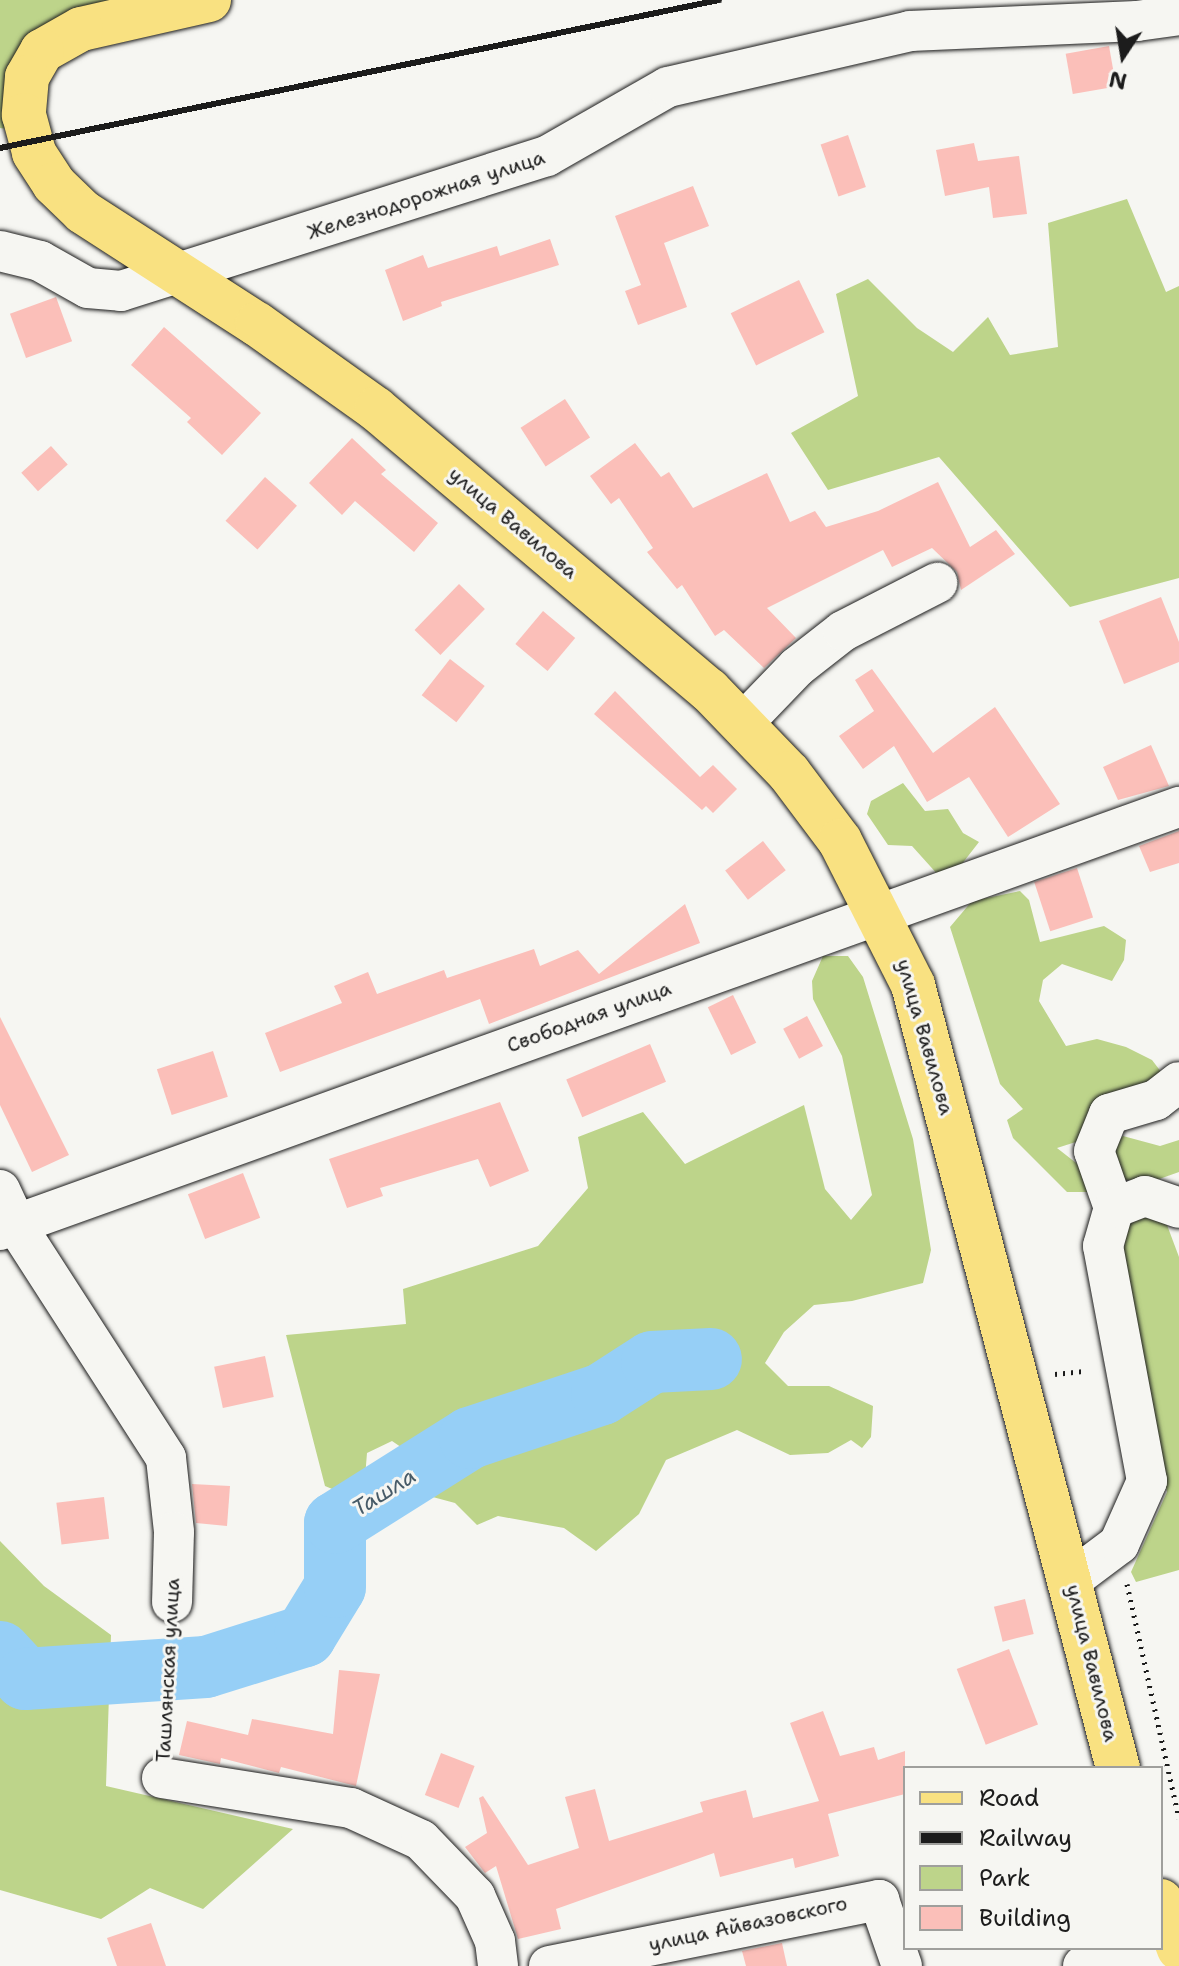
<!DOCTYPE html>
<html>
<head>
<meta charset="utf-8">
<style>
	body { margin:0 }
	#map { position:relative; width:1179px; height:1966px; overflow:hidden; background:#f6f6f2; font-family:"Shantell Sans",sans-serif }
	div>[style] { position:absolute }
	.green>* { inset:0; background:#bdd48a }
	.river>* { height:62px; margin:-31px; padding:0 31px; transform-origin:31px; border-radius:31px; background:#96cff6 }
	.building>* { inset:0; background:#fbbfb9; transform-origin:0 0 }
	.path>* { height:5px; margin-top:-2.5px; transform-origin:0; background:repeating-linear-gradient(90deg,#1c1c1c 0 2px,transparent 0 8px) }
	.roads { filter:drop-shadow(0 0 2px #1c1c1c) drop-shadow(0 0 2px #1c1c1c) }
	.minor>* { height:40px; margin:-20px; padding:0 20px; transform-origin:20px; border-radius:20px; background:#f6f6f2 }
	.major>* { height:44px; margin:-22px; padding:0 22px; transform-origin:22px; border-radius:22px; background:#f9e181 }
	.rail>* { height:6px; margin:-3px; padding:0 3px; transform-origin:3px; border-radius:3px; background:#1c1c1c }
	span { translate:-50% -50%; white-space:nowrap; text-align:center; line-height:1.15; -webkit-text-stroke:6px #f6f6f2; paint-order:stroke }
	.street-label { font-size:20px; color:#1c1c1c }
	.water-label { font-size:22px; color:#475b68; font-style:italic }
	.legend { position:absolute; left:903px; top:1766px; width:260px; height:184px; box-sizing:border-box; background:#f6f6f2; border:2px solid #9f9f9c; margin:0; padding:10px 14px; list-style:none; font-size:24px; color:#1c1c1c }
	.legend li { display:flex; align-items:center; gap:16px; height:40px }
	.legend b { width:40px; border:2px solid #9f9f9c }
	.north { position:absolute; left:1083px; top:16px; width:80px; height:80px; -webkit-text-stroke:6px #f6f6f2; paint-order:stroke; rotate:192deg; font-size:22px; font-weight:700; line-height:32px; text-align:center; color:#1c1c1c }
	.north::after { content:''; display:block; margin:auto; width:28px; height:36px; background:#1c1c1c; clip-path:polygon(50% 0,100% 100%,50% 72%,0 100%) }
</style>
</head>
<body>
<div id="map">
	<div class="green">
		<i style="clip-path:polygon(0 0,162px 0,75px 20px,8px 129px,0 128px)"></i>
		<i style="clip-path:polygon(1127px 199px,1166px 292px,1179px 286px,1179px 578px,1070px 607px,939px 457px,828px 490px,791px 433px,858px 396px,836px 294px,868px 279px,917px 328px,953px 352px,988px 317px,1010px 355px,1058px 347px,1048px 223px)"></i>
		<i style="clip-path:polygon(903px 783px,925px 811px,948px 809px,963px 833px,979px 842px,958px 869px,939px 876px,912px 846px,888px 845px,867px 814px,871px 801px)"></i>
		<i style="clip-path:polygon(1020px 891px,1029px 900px,1040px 942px,1104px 926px,1126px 940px,1124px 960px,1112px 981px,1062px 964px,1043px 980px,1039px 1001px,1066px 1046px,1097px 1039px,1126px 1047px,1152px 1060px,1165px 1077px,1082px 1140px,1057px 1148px,1080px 1166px,1108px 1153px,1123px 1136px,1160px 1146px,1179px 1140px,1179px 1172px,1148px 1183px,1096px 1175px,1092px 1192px,1067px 1192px,1013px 1138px,1007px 1120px,1023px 1109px,1000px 1084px,950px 927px,972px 901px)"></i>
		<i style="clip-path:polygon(823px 956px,848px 956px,863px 977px,913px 1139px,931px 1250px,923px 1283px,852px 1301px,814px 1305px,784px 1332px,765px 1363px,788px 1386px,829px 1386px,873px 1406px,871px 1437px,862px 1448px,851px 1440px,828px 1453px,790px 1455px,737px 1430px,666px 1460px,639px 1514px,596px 1551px,564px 1528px,498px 1516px,477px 1525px,455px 1503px,429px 1496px,420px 1460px,392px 1441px,367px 1453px,363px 1502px,325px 1486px,286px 1335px,406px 1324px,403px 1289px,538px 1246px,588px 1188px,578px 1137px,643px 1112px,685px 1164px,804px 1105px,825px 1189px,851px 1220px,872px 1195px,842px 1056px,813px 999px,812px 981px)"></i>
		<i style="clip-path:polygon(1148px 1215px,1167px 1225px,1179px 1257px,1179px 1570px,1136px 1582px,1131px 1572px,1167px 1492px,1120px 1277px,1128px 1220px)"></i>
		<i style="clip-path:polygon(0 1541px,44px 1586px,111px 1635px,106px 1786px,293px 1829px,203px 1909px,150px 1888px,101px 1919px,0 1890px)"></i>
	</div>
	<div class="river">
		<i style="left:0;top:1652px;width:37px;rotate:47deg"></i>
		<i style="left:25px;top:1679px;width:181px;rotate:-3.8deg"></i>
		<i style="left:206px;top:1667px;width:104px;rotate:-17.4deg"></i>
		<i style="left:305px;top:1636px;width:57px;rotate:-58.5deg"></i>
		<i style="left:335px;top:1587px;width:64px;rotate:-90deg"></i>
		<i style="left:335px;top:1523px;width:160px;rotate:-32.2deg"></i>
		<i style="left:470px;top:1438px;width:139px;rotate:-18.4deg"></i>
		<i style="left:602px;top:1394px;width:59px;rotate:-32.6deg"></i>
		<i style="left:652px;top:1362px;width:59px;rotate:-2.9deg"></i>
	</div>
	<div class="building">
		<i style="left:1109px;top:46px;width:41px;height:44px;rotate:80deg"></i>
		<i style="left:848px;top:135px;width:55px;height:29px;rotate:71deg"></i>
		<i style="clip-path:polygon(974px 143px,978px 161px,1019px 156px,1027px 214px,993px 218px,989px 187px,945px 196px,936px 150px)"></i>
		<i style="clip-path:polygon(693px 186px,709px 226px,664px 243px,687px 307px,638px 325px,625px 291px,641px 285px,615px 216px)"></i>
		<i style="clip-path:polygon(550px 239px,559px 265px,441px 302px,442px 306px,403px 321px,385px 270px,423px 255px,428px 268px,497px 246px,500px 256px)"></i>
		<i style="left:799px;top:280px;width:58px;height:76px;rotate:64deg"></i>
		<i style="left:56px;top:297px;width:47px;height:49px;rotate:70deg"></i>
		<i style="clip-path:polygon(164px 327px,261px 413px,222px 455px,187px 422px,191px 418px,131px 365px)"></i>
		<i style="left:565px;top:399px;width:46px;height:53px;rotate:57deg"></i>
		<i style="clip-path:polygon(352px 438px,386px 470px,381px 474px,438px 523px,414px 552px,355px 501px,342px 515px,309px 483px)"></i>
		<i style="clip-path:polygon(635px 443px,661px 477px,669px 472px,693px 508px,767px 473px,790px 522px,815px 511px,826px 527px,878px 511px,938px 482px,970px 547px,996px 530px,1015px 554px,961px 590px,957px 572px,932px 548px,892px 567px,883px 550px,767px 608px,796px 638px,764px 668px,724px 630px,715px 636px,682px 585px,677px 589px,647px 552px,653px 548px,619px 498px,611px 504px,590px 476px)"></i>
		<i style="left:51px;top:446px;width:25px;height:40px;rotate:48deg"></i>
		<i style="left:265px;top:477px;width:43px;height:59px;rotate:42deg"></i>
		<i style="left:459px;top:584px;width:36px;height:64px;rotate:44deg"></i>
		<i style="clip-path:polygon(1161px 597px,1179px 642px,1179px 662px,1124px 684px,1099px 621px)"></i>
		<i style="left:543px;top:611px;width:42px;height:43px;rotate:40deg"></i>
		<i style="left:450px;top:659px;width:44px;height:46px;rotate:38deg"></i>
		<i style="clip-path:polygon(872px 669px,933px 753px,995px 707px,1060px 804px,1008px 837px,969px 777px,927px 802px,894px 746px,863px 769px,839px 736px,874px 711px,855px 680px)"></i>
		<i style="clip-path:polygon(615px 691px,700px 777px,713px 765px,737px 789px,713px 813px,706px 806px,702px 810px,594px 714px)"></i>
		<i style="clip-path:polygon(1151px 745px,1169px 786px,1118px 800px,1103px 767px)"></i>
		<i style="clip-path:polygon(1179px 831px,1179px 863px,1150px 872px,1139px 846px)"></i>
		<i style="left:763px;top:841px;width:37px;height:48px;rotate:52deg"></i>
		<i style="left:1077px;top:868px;width:52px;height:45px;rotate:72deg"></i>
		<i style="clip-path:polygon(685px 904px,700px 943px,489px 1024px,480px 999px,280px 1072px,265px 1033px,342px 1003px,334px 986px,368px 972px,377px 994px,444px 970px,447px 978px,534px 949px,540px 966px,578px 950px,599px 974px)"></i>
		<i style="left:733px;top:995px;width:53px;height:28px;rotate:64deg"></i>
		<i style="left:807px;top:1016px;width:34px;height:27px;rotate:62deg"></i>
		<i style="clip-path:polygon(0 1017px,69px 1155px,32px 1172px,0 1105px)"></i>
		<i style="left:650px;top:1044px;width:41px;height:91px;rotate:67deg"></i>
		<i style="left:213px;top:1051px;width:48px;height:59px;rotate:72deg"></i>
		<i style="clip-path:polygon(500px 1102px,529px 1171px,490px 1187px,478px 1159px,380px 1188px,383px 1196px,347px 1208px,329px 1159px)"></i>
		<i style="left:243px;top:1173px;width:48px;height:59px;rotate:69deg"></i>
		<i style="left:265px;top:1356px;width:42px;height:52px;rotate:78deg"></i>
		<i style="clip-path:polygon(192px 1484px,230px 1486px,227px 1526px,196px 1523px)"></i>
		<i style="left:104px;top:1497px;width:42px;height:48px;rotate:83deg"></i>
		<i style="left:1025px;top:1599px;width:36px;height:32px;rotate:76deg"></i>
		<i style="left:1009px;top:1649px;width:81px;height:56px;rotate:69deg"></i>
		<i style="clip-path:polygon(339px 1670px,380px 1674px,356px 1786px,281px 1767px,279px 1773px,221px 1758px,220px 1764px,179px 1755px,187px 1721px,248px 1735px,252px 1719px,333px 1734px)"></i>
		<i style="clip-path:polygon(823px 1711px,840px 1756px,874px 1747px,878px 1760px,905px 1751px,905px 1794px,828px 1814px,839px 1856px,795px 1868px,793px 1858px,720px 1877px,714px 1853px,556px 1909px,561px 1929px,518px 1939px,496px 1866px,485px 1873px,465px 1847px,487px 1833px,479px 1798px,483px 1796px,528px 1865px,579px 1848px,565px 1797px,595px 1789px,609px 1841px,703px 1812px,700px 1802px,746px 1790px,753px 1818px,819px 1801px,790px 1723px)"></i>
		<i style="left:441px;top:1753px;width:36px;height:45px;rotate:21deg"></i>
		<i style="clip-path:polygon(151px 1923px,166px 1966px,117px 1966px,107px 1938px)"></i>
		<i style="clip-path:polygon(782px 1943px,787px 1966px,746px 1966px,742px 1951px)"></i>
	</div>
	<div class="path">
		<i style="left:1055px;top:1374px;width:30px;rotate:-6deg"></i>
		<i style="left:1127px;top:1584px;width:240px;rotate:77.5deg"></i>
		<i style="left:164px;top:1741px;width:106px;rotate:-86.8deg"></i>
	</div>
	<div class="roads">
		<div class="minor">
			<i style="left:0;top:251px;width:41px;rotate:14deg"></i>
			<i style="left:40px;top:261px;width:55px;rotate:29.4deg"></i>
			<i style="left:88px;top:288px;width:33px;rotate:5deg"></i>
			<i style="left:121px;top:291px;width:447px;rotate:-17.6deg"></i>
			<i style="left:547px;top:156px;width:139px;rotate:-29.7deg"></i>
			<i style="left:668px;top:87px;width:248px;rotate:-13deg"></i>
			<i style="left:910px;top:31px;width:227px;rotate:-2.5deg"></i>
			<i style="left:1137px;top:21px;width:42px;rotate:-8.1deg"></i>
			<i style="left:742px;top:724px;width:79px;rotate:-46deg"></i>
			<i style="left:797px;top:667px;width:58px;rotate:-38deg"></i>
			<i style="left:843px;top:631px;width:106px;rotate:-27.1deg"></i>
			<i style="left:0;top:1190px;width:38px;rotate:65deg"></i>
			<i style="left:16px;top:1225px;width:277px;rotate:57.2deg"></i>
			<i style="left:166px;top:1458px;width:74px;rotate:83.8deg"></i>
			<i style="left:174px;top:1532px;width:70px;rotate:91.6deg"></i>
			<i style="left:1114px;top:1208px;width:60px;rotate:-109.3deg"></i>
			<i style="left:1094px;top:1151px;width:40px;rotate:-68deg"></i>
			<i style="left:1109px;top:1114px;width:49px;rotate:-16.6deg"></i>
			<i style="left:1156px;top:1100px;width:29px;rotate:-38deg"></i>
			<i style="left:0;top:1230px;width:1253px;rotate:-19.74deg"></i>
			<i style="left:1071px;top:1580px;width:60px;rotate:-36.9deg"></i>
			<i style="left:1119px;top:1544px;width:69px;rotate:-66deg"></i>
			<i style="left:1147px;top:1481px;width:239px;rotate:-100.6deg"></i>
			<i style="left:1103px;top:1246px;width:40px;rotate:-74deg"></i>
			<i style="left:1114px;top:1208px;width:33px;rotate:-21deg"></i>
			<i style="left:1145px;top:1196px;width:36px;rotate:19deg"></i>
			<i style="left:162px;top:1778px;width:191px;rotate:9deg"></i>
			<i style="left:351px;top:1808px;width:77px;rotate:24.6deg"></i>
			<i style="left:421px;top:1840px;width:78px;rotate:46deg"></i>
			<i style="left:475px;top:1896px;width:49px;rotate:66deg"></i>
			<i style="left:495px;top:1941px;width:25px;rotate:83deg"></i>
			<i style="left:549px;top:1966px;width:337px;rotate:-11.3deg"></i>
			<i style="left:879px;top:1900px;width:70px;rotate:70.8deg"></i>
			<i style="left:1083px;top:1966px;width:77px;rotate:-13.5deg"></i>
		</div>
		<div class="major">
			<i style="left:209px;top:0;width:131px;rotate:167.2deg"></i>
			<i style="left:81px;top:29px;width:45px;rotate:150.6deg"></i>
			<i style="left:42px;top:51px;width:30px;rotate:120deg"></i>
			<i style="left:27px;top:77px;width:38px;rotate:95deg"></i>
			<i style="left:24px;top:115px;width:39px;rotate:75deg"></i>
			<i style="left:34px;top:153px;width:37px;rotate:57deg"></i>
			<i style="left:54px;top:184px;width:40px;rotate:44deg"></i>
			<i style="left:83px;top:212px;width:207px;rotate:32.8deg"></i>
			<i style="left:257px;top:324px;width:146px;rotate:35.5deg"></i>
			<i style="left:376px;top:409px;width:436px;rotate:40.2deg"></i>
			<i style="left:709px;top:690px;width:115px;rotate:46.1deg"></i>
			<i style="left:789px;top:773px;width:85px;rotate:53.1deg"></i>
			<i style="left:840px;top:841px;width:161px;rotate:63.1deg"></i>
			<i style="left:913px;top:985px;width:809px;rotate:75.33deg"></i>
			<i style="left:1161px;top:1901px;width:51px;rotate:69.4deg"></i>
		</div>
	</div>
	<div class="rail">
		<i style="left:0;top:148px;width:734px;rotate:-11.63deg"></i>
	</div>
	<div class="street-label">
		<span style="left:426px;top:195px;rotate:-18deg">Железнодорожная улица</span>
		<span style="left:513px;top:523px;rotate:40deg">улица Вавилова</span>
		<span style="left:589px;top:1017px;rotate:-20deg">Свободная улица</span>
		<span style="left:925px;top:1037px;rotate:74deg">улица Вавилова</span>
		<span style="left:1092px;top:1663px;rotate:76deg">улица Вавилова</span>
		<span style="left:168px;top:1670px;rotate:-87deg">Ташлянская улица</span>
		<span style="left:748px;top:1924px;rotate:-12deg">улица Айвазовского</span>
	</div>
	<div class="water-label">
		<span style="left:384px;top:1492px;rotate:-32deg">Ташла</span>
	</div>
	<ul class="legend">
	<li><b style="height:10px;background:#f9e181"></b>Road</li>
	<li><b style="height:10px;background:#1c1c1c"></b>Railway</li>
	<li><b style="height:22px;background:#bdd48a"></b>Park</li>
	<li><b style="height:22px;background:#fbbfb9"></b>Building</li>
	</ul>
	<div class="north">N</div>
</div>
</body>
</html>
